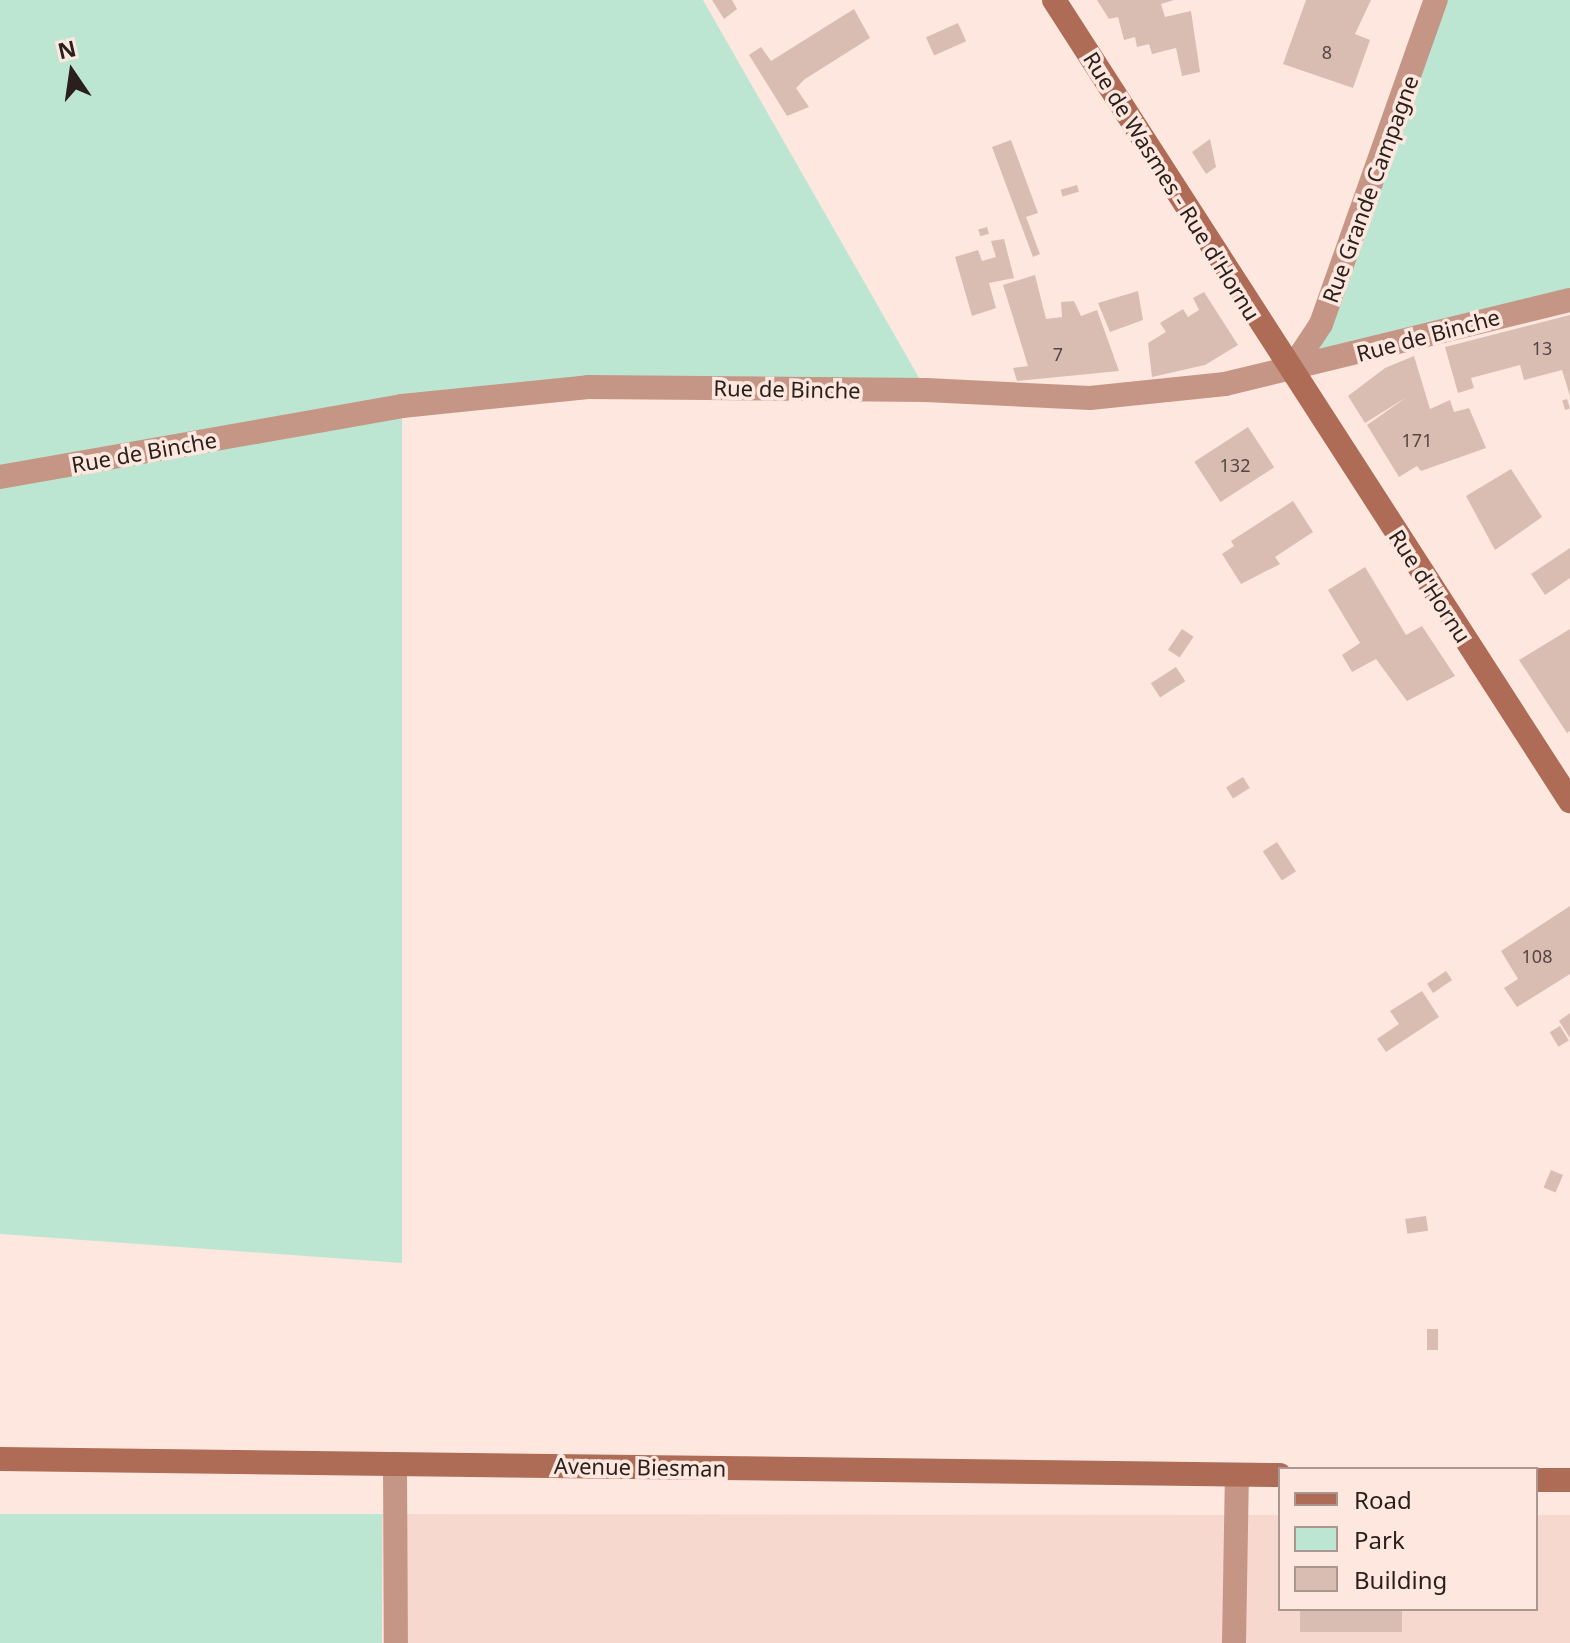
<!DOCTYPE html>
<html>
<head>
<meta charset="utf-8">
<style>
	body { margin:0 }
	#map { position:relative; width:1570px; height:1643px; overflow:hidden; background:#fee7df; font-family:"Noto Sans",sans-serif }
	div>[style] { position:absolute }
	.built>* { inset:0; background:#f6d8ce }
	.green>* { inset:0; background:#bde6d2; transform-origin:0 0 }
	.building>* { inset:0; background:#d9bdb3; transform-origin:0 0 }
	.street>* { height:24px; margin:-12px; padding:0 12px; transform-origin:12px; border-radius:12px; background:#c59686 }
	.secondary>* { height:24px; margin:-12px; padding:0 12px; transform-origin:12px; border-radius:12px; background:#ae6b55 }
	span { translate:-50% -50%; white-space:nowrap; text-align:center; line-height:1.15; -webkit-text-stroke:7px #fee7df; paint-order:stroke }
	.number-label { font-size:18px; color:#554641 }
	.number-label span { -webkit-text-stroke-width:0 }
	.street-label { font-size:22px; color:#291f1b }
	.legend { position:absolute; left:1278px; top:1467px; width:260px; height:144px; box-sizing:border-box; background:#fee7df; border:2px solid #a99791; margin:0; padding:10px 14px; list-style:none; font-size:24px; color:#291f1b }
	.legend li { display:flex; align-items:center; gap:16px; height:40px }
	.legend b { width:40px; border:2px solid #a99791 }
	.north { position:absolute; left:32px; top:32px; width:80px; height:80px; -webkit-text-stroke:6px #fee7df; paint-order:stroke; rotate:347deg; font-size:22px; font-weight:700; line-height:32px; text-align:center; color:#291f1b }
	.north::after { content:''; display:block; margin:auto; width:28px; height:36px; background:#291f1b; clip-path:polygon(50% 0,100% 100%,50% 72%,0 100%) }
</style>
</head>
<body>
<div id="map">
	<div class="built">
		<i style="clip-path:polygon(382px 1514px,1280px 1515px,1280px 1609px,1536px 1609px,1536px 1515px,1570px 1515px,1570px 1643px,383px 1643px)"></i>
	</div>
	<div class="green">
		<i style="clip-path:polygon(0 0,703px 0,926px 390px,797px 388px,402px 407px,402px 1263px,0 1234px)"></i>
		<i style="clip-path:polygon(1436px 0,1570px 0,1570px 300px,1290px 371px)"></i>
		<i style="left:382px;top:1514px;width:129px;height:382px;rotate:90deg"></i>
	</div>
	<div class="building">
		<i style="clip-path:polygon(712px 0,732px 0,737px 9px,724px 19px)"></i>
		<i style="clip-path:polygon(1097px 0,1174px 0,1161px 4px,1165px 17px,1191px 11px,1200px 72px,1182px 76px,1176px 48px,1152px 54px,1149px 44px,1137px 47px,1135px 37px,1124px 40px,1118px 17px,1109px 19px)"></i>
		<i style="clip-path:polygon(1306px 0,1371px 0,1355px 34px,1370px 40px,1353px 88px,1283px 64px)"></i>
		<i style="clip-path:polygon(854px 9px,870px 38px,805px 79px,796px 88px,809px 107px,787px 116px,749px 55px,761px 47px,771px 61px)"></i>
		<i style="left:958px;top:23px;width:20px;height:35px;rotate:66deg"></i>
		<i style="clip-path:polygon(1210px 139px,1216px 167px,1206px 174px,1192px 152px)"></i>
		<i style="clip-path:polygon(1011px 140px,1038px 213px,1026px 217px,1040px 254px,1033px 257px,992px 147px)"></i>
		<i style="left:1077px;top:185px;width:7px;height:17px;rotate:74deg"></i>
		<i style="left:987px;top:227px;width:7px;height:9px;rotate:74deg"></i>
		<i style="clip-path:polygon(1004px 239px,1014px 278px,989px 283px,996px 308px,972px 316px,955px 257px,978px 250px,982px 261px,996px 257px,991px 241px)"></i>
		<i style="clip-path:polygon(1035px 275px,1046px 319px,1062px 317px,1061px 302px,1074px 301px,1081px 316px,1097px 310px,1119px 371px,1017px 381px,1013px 368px,1028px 366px,1003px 285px)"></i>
		<i style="clip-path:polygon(1138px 291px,1143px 320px,1110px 332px,1098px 303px)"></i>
		<i style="clip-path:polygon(1204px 292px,1238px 345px,1205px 365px,1152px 377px,1148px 343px,1166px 332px,1160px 323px,1183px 309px,1188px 317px,1199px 310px,1193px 298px)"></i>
		<i style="clip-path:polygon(1570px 315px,1570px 396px,1562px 370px,1524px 380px,1520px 365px,1471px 378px,1474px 388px,1458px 393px,1445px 347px)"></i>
		<i style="clip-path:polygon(1414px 356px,1430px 409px,1450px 400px,1454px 412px,1469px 408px,1486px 448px,1421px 471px,1417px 466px,1399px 477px,1367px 425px,1407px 397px,1365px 423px,1348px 396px,1385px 368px)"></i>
		<i style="left:1567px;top:399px;width:10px;height:5px;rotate:73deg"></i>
		<i style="left:1248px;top:427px;width:48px;height:64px;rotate:57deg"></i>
		<i style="clip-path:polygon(1511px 469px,1542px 517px,1495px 550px,1466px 496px)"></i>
		<i style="clip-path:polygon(1293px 501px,1313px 532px,1275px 557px,1280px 564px,1241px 584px,1222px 554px,1234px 546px,1231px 541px)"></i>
		<i style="clip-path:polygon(1570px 548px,1570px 578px,1545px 595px,1531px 574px)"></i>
		<i style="clip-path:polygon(1365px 567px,1406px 635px,1422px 626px,1455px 676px,1407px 701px,1376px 659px,1352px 672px,1342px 655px,1360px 643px,1328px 590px)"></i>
		<i style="left:1182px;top:629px;width:14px;height:25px;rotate:34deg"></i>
		<i style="clip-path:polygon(1570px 629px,1570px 731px,1567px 733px,1519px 660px)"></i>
		<i style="left:1176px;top:667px;width:17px;height:30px;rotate:57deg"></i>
		<i style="left:1243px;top:777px;width:13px;height:20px;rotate:58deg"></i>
		<i style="left:1277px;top:842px;width:35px;height:17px;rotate:57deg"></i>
		<i style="clip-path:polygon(1570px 906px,1570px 974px,1517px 1007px,1504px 988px,1518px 979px,1501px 951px)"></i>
		<i style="left:1446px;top:971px;width:11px;height:23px;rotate:56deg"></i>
		<i style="clip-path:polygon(1422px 991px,1439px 1017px,1386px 1052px,1377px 1039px,1399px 1024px,1390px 1011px)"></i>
		<i style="clip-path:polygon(1570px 1013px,1570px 1038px,1559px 1021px)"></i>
		<i style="left:1560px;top:1026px;width:17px;height:12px;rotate:59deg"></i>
		<i style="left:1551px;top:1170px;width:13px;height:19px;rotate:23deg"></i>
		<i style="left:1426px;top:1216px;width:15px;height:21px;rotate:82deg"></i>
		<i style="left:1427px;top:1329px;width:11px;height:21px"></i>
		<i style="left:1300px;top:1609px;width:102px;height:23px"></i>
	</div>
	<div class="street">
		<i style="left:1290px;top:371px;width:56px;rotate:-56.6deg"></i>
		<i style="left:1321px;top:324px;width:344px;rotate:-70.5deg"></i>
		<i style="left:0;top:477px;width:408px;rotate:-10deg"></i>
		<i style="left:402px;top:406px;width:187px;rotate:-5.8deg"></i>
		<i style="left:588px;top:387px;width:338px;rotate:0.5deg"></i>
		<i style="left:926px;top:390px;width:164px;rotate:2.8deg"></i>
		<i style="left:1090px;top:398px;width:136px;rotate:-5.9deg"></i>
		<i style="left:1225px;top:384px;width:355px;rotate:-13.7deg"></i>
		<i style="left:395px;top:1464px;width:179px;rotate:89.7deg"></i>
		<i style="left:1234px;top:1643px;width:168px;rotate:-89deg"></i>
	</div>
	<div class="secondary">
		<i style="left:1054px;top:0;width:953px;rotate:57.21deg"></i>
		<i style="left:0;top:1459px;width:1280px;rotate:0.72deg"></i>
		<i style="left:1536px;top:1480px;width:34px"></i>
	</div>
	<div class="number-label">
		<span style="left:1327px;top:52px">8</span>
		<span style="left:1542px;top:348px">13</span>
		<span style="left:1058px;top:354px">7</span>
		<span style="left:1417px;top:440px">171</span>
		<span style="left:1235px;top:465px">132</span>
		<span style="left:1537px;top:956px">108</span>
	</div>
	<div class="street-label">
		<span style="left:1172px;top:186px;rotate:58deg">Rue de Wasmes - Rue d'Hornu</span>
		<span style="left:1370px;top:189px;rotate:-70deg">Rue Grande Campagne</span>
		<span style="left:1428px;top:335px;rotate:-15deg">Rue de Binche</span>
		<span style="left:787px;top:389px;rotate:1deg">Rue de Binche</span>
		<span style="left:144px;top:452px;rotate:-10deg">Rue de Binche</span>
		<span style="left:1430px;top:586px;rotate:57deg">Rue d'Hornu</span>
		<span style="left:640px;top:1467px;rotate:1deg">Avenue Biesman</span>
	</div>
	<ul class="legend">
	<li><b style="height:10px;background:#ae6b55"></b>Road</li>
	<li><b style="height:22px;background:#bde6d2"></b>Park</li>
	<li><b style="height:22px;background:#d9bdb3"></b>Building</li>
	</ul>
	<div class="north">N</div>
</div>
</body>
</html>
